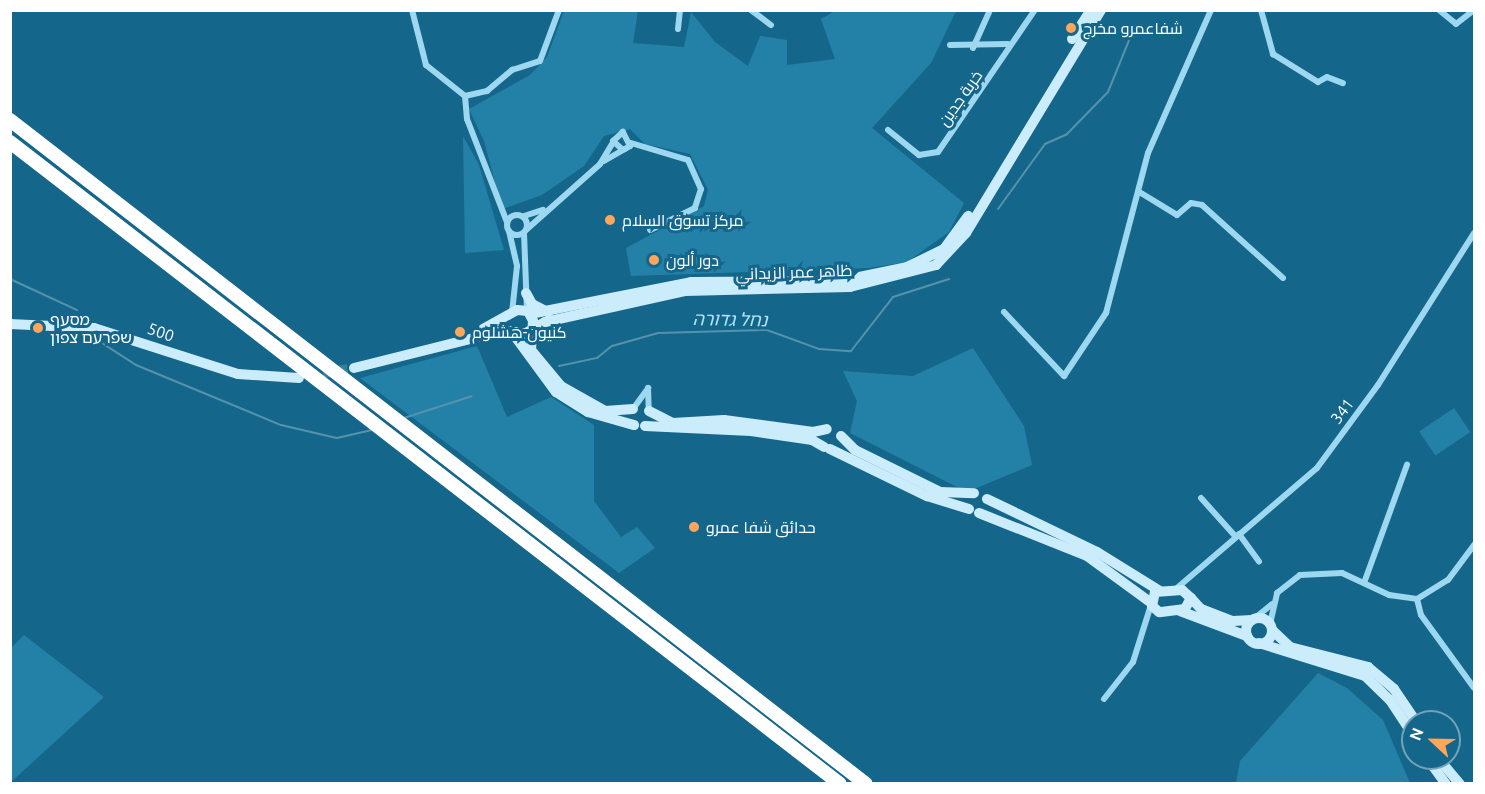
<!DOCTYPE html>
<html>
<head>
<meta charset="utf-8">
<style>
	body { margin:0 }
	#map { position:relative; width:1485px; height:794px; overflow:hidden; background:#14678b; font-family:Ubuntu,Cairo,"Noto Sans Hebrew",sans-serif }
	div>[style] { position:absolute }
	.green>* { inset:0; background:#2381a8; transform-origin:0 0 }
	.stream>* { height:2px; margin:-1px; padding:0 1px; transform-origin:1px; border-radius:1px; background:#5692ab }
	.secondary-tunnel>* { height:10px; margin-top:-5px; transform-origin:0; background:repeating-linear-gradient(90deg,#377e9c 0 10px,transparent 0 15px) }
	.street>* { height:6px; margin:-3px; padding:0 3px; transform-origin:3px; border-radius:3px; background:#9dd8f0 }
	.street>.ring { margin:-3px; padding:0; box-sizing:content-box; background:none; border:6px solid #9dd8f0; border-radius:50% }
	.secondary>* { height:10px; margin:-5px; padding:0 5px; transform-origin:5px; border-radius:5px; background:#caecfb }
	.secondary>.ring { margin:-5px; padding:0; box-sizing:content-box; background:none; border:10px solid #caecfb; border-radius:50% }
	.highway>* { height:14px; margin:-7px; padding:0 7px; transform-origin:7px; border-radius:7px; background:#fff }
	.dots>* { width:16px; height:16px; translate:-50% -50%; box-sizing:border-box; border:3px solid #14678b; border-radius:50% }
	span { translate:-50% -50%; white-space:nowrap; text-align:center; line-height:1.15; -webkit-text-stroke:6px #14678b; paint-order:stroke }
	.poi-label { font-size:16px; color:#fff }
	.left { translate:0 -50%; text-align:left }
	.street-label { font-size:16px; color:#fff }
	.water-label { font-size:18px; color:#b1e4f8; font-style:italic }
	.frame { position:absolute; inset:0; border:12px solid #fff; pointer-events:none }
	.north { position:absolute; left:1401px; top:710px; width:60px; height:60px; box-sizing:border-box; background:#14678b; border:2px solid #72a4b9; border-radius:50%; rotate:292deg; font-size:16px; font-weight:700; line-height:24px; text-align:center; color:#fff }
	.north::after { content:''; display:block; margin:auto; width:21px; height:27px; background:#ffa65b; clip-path:polygon(50% 0,100% 100%,50% 72%,0 100%) }
</style>
</head>
<body>
<div id="map">
	<div class="green">
		<i style="clip-path:polygon(564px 11px,638px 11px,633px 43px,684px 47px,691px 12px,715px 42px,748px 66px,760px 36px,787px 40px,787px 65px,835px 59px,821px 19px,835px 11px,956px 11px,931px 63px,872px 128px,964px 203px,949px 232px,907px 262px,869px 268px,631px 276px,626px 248px,704px 206px,708px 190px,690px 154px,645px 144px,630px 129px,604px 136px,584px 166px,542px 195px,502px 209px,484px 141px,469px 109px,530px 75px,547px 57px)"></i>
		<i style="clip-path:polygon(463px 136px,479px 165px,504px 250px,465px 253px)"></i>
		<i style="clip-path:polygon(477px 346px,507px 417px,551px 397px,594px 425px,594px 501px,621px 537px,637px 527px,655px 548px,619px 573px,360px 378px)"></i>
		<i style="clip-path:polygon(973px 348px,1024px 426px,1032px 465px,967px 492px,850px 433px,857px 401px,843px 371px,913px 376px)"></i>
		<i style="left:1454px;top:408px;width:29px;height:42px;rotate:56deg"></i>
		<i style="clip-path:polygon(24px 635px,104px 697px,11px 782px,11px 648px)"></i>
		<i style="clip-path:polygon(1318px 673px,1347px 688px,1383px 720px,1410px 783px,1236px 783px,1240px 761px)"></i>
	</div>
	<div class="stream">
		<i style="left:998px;top:209px;width:80px;rotate:-54.1deg"></i>
		<i style="left:1045px;top:144px;width:24px;rotate:-24deg"></i>
		<i style="left:1067px;top:134px;width:59px;rotate:-45.7deg"></i>
		<i style="left:1108px;top:92px;width:69px;rotate:-67.9deg"></i>
		<i style="left:10px;top:279px;width:74px;rotate:24.8deg"></i>
		<i style="left:88px;top:334px;width:57px;rotate:32.9deg"></i>
		<i style="left:136px;top:365px;width:157px;rotate:22.5deg"></i>
		<i style="left:281px;top:425px;width:57px;rotate:13.1deg"></i>
		<i style="left:337px;top:438px;width:37px;rotate:-13deg"></i>
		<i style="left:559px;top:366px;width:39px;rotate:-12deg"></i>
		<i style="left:597px;top:358px;width:19px;rotate:-39deg"></i>
		<i style="left:612px;top:346px;width:48px;rotate:-15.8deg"></i>
		<i style="left:658px;top:333px;width:109px;rotate:-1.6deg"></i>
		<i style="left:767px;top:330px;width:55px;rotate:20.1deg"></i>
		<i style="left:819px;top:349px;width:32px;rotate:4deg"></i>
		<i style="left:851px;top:351px;width:68px;rotate:-52.1deg"></i>
		<i style="left:893px;top:297px;width:59px;rotate:-17.8deg"></i>
		<i style="left:404px;top:418px;width:71px;rotate:-17.9deg"></i>
	</div>
	<div class="secondary-tunnel">
		<i style="left:308px;top:376px;width:47px;rotate:-9.9deg"></i>
	</div>
	<div class="street">
		<i style="left:412px;top:10px;width:57px;rotate:75.7deg"></i>
		<i style="left:426px;top:65px;width:50px;rotate:38.5deg"></i>
		<i style="left:465px;top:96px;width:23px;rotate:85deg"></i>
		<i style="left:467px;top:119px;width:110px;rotate:68.8deg"></i>
		<i style="left:751px;top:10px;width:25px;rotate:37deg"></i>
		<i style="left:1261px;top:10px;width:46px;rotate:74.7deg"></i>
		<i style="left:1273px;top:54px;width:53px;rotate:31.9deg"></i>
		<i style="left:1318px;top:82px;width:10px;rotate:-29deg"></i>
		<i style="left:1327px;top:77px;width:17px;rotate:21deg"></i>
		<i style="left:1439px;top:10px;width:22px;rotate:39deg"></i>
		<i style="left:1456px;top:24px;width:23px;rotate:-38deg"></i>
		<i style="left:678px;top:29px;width:19px;rotate:-84deg"></i>
		<i style="left:950px;top:45px;width:58px;rotate:-1deg"></i>
		<i style="left:973px;top:48px;width:42px;rotate:-65.9deg"></i>
		<i style="left:465px;top:96px;width:23px;rotate:-13deg"></i>
		<i style="left:487px;top:91px;width:33px;rotate:-40deg"></i>
		<i style="left:512px;top:70px;width:29px;rotate:-18deg"></i>
		<i style="left:540px;top:61px;width:54px;rotate:-69.6deg"></i>
		<i style="left:888px;top:130px;width:40px;rotate:39deg"></i>
		<i style="left:919px;top:155px;width:19px;rotate:-9deg"></i>
		<i style="left:938px;top:152px;width:172px;rotate:-55.7deg"></i>
		<i style="left:631px;top:143px;width:59px;rotate:16.6deg"></i>
		<i style="left:688px;top:160px;width:32px;rotate:66deg"></i>
		<i style="left:701px;top:189px;width:20px;rotate:108deg"></i>
		<i style="left:695px;top:208px;width:50px;rotate:153.9deg"></i>
		<i style="left:604px;top:161px;width:24px;rotate:-30deg"></i>
		<i style="left:625px;top:149px;width:6px;rotate:-31deg"></i>
		<i style="left:630px;top:146px;width:16px;rotate:-117deg"></i>
		<i style="left:623px;top:132px;width:13px;rotate:138deg"></i>
		<i style="left:613px;top:141px;width:13px;rotate:42deg"></i>
		<i style="left:1141px;top:193px;width:42px;rotate:31.4deg"></i>
		<i style="left:1177px;top:215px;width:18px;rotate:-41deg"></i>
		<i style="left:1191px;top:203px;width:11px;rotate:10deg"></i>
		<i style="left:1202px;top:205px;width:109px;rotate:42deg"></i>
		<i class="ring" style="left:507px;top:215px;width:14px;height:14px"></i>
		<i style="left:524px;top:216px;width:20px;rotate:-18deg"></i>
		<i style="left:526px;top:230px;width:99px;rotate:-41.7deg"></i>
		<i style="left:600px;top:164px;width:26px;rotate:-59deg"></i>
		<i style="left:509px;top:231px;width:36px;rotate:77deg"></i>
		<i style="left:517px;top:266px;width:47px;rotate:96.1deg"></i>
		<i style="left:524px;top:233px;width:78px;rotate:87.8deg"></i>
		<i style="left:1004px;top:312px;width:88px;rotate:46.8deg"></i>
		<i style="left:1064px;top:376px;width:76px;rotate:-56.3deg"></i>
		<i style="left:1106px;top:313px;width:165px;rotate:-75.3deg"></i>
		<i style="left:1148px;top:153px;width:156px;rotate:-66.2deg"></i>
		<i style="left:633px;top:409px;width:26px;rotate:-54deg"></i>
		<i style="left:648px;top:388px;width:23px;rotate:88deg"></i>
		<i style="left:1201px;top:498px;width:52px;rotate:48.1deg"></i>
		<i style="left:1239px;top:534px;width:34px;rotate:54deg"></i>
		<i style="left:1364px;top:583px;width:126px;rotate:-70deg"></i>
		<i style="left:1177px;top:588px;width:184px;rotate:-40.6deg"></i>
		<i style="left:1317px;top:468px;width:103px;rotate:-53.7deg"></i>
		<i style="left:1378px;top:385px;width:180px;rotate:-57.7deg"></i>
		<i style="left:1417px;top:599px;width:16px;rotate:76deg"></i>
		<i style="left:1421px;top:615px;width:90px;rotate:54deg"></i>
		<i style="left:1255px;top:618px;width:22px;rotate:-39deg"></i>
		<i style="left:1270px;top:624px;width:32px;rotate:-77deg"></i>
		<i style="left:1277px;top:593px;width:29px;rotate:-38deg"></i>
		<i style="left:1300px;top:575px;width:42px;rotate:-2.7deg"></i>
		<i style="left:1342px;top:573px;width:52px;rotate:25.1deg"></i>
		<i style="left:1389px;top:595px;width:28px;rotate:8deg"></i>
		<i style="left:1417px;top:599px;width:36px;rotate:-32deg"></i>
		<i style="left:1448px;top:580px;width:44px;rotate:-53.4deg"></i>
		<i style="left:1104px;top:699px;width:47px;rotate:-51.9deg"></i>
		<i style="left:1133px;top:662px;width:60px;rotate:-72.5deg"></i>
	</div>
	<div class="secondary">
		<i style="left:1072px;top:39px;width:35px;rotate:-57deg"></i>
		<i style="left:526px;top:293px;width:13px;rotate:61deg"></i>
		<i style="left:532px;top:304px;width:18px;rotate:27deg"></i>
		<i style="left:530px;top:314px;width:164px;rotate:-11.2deg"></i>
		<i style="left:691px;top:282px;width:149px;rotate:-0.4deg"></i>
		<i style="left:840px;top:281px;width:68px;rotate:-11.8deg"></i>
		<i style="left:907px;top:267px;width:41px;rotate:-25.9deg"></i>
		<i style="left:944px;top:249px;width:41px;rotate:-54deg"></i>
		<i style="left:10px;top:324px;width:84px;rotate:2.7deg"></i>
		<i style="left:94px;top:328px;width:151px;rotate:17.7deg"></i>
		<i style="left:238px;top:374px;width:61px;rotate:3.8deg"></i>
		<i style="left:481px;top:330px;width:41px;rotate:-29.1deg"></i>
		<i style="left:517px;top:310px;width:11px;rotate:5deg"></i>
		<i style="left:528px;top:311px;width:11px;rotate:63deg"></i>
		<i style="left:533px;top:321px;width:29px;rotate:94deg"></i>
		<i style="left:531px;top:350px;width:47px;rotate:50.2deg"></i>
		<i style="left:561px;top:386px;width:51px;rotate:29.6deg"></i>
		<i style="left:605px;top:411px;width:28px;rotate:-4deg"></i>
		<i style="left:511px;top:331px;width:76px;rotate:53.6deg"></i>
		<i style="left:556px;top:392px;width:38px;rotate:32deg"></i>
		<i style="left:588px;top:412px;width:48px;rotate:15.8deg"></i>
		<i style="left:354px;top:368px;width:148px;rotate:-14deg"></i>
		<i style="left:498px;top:332px;width:26px;rotate:4deg"></i>
		<i style="left:524px;top:334px;width:24px;rotate:-30deg"></i>
		<i style="left:545px;top:322px;width:143px;rotate:-12.5deg"></i>
		<i style="left:685px;top:291px;width:165px;rotate:-1.4deg"></i>
		<i style="left:850px;top:287px;width:89px;rotate:-14.3deg"></i>
		<i style="left:936px;top:265px;width:44px;rotate:-46.8deg"></i>
		<i style="left:966px;top:233px;width:261px;rotate:-58.8deg"></i>
		<i style="left:649px;top:411px;width:27px;rotate:27deg"></i>
		<i style="left:673px;top:423px;width:51px;rotate:-3.4deg"></i>
		<i style="left:724px;top:420px;width:90px;rotate:7.7deg"></i>
		<i style="left:813px;top:432px;width:14px;rotate:-12deg"></i>
		<i style="left:645px;top:426px;width:106px;rotate:2.7deg"></i>
		<i style="left:751px;top:431px;width:62px;rotate:8.4deg"></i>
		<i style="left:812px;top:440px;width:14px;rotate:30deg"></i>
		<i style="left:841px;top:436px;width:20px;rotate:45deg"></i>
		<i style="left:855px;top:450px;width:95px;rotate:26.3deg"></i>
		<i style="left:940px;top:492px;width:34px;rotate:2deg"></i>
		<i style="left:830px;top:449px;width:108px;rotate:25.9deg"></i>
		<i style="left:927px;top:496px;width:44px;rotate:17.2deg"></i>
		<i style="left:987px;top:499px;width:122px;rotate:25.7deg"></i>
		<i style="left:1097px;top:552px;width:74px;rotate:31.8deg"></i>
		<i style="left:979px;top:513px;width:116px;rotate:21.7deg"></i>
		<i style="left:1087px;top:556px;width:78px;rotate:36.1deg"></i>
		<i style="left:1182px;top:590px;width:12px;rotate:42deg"></i>
		<i style="left:1191px;top:598px;width:13px;rotate:119deg"></i>
		<i style="left:1185px;top:609px;width:26px;rotate:173deg"></i>
		<i style="left:1159px;top:612px;width:9px;rotate:-139deg"></i>
		<i style="left:1152px;top:606px;width:14px;rotate:-78deg"></i>
		<i style="left:1155px;top:592px;width:27px;rotate:-4deg"></i>
		<i style="left:1191px;top:598px;width:15px;rotate:48deg"></i>
		<i style="left:1201px;top:609px;width:34px;rotate:21deg"></i>
		<i style="left:1233px;top:621px;width:19px;rotate:-3deg"></i>
		<i style="left:1180px;top:611px;width:72px;rotate:20.5deg"></i>
		<i class="ring" style="left:1246px;top:618px;width:16px;height:16px"></i>
		<i style="left:1272px;top:630px;width:25px;rotate:43deg"></i>
		<i style="left:1290px;top:647px;width:81px;rotate:14.4deg"></i>
		<i style="left:1368px;top:667px;width:34px;rotate:40deg"></i>
		<i style="left:1394px;top:689px;width:40px;rotate:56deg"></i>
		<i style="left:1259px;top:643px;width:111px;rotate:17.3deg"></i>
		<i style="left:1365px;top:676px;width:35px;rotate:44deg"></i>
		<i style="left:1390px;top:700px;width:42px;rotate:56.7deg"></i>
		<i style="left:1427px;top:758px;width:32px;rotate:54deg"></i>
		<i style="left:1438px;top:758px;width:34px;rotate:50deg"></i>
	</div>
	<div class="highway">
		<i style="left:10px;top:120px;width:1083px;rotate:37.8deg"></i>
		<i style="left:10px;top:142px;width:1049px;rotate:37.72deg"></i>
	</div>
	<div class="dots">
		<i style="left:1071px;top:28px;background:#ffa65b"></i>
		<i style="left:610px;top:220px;background:#ffa65b"></i>
		<i style="left:654px;top:260px;background:#ffa65b"></i>
		<i style="left:38px;top:328px;background:#ffa65b"></i>
		<i style="left:460px;top:332px;background:#ffa65b"></i>
		<i style="left:694px;top:527px;background:#ffa65b"></i>
	</div>
	<div class="poi-label">
		<span class="left" style="left:1083px;top:28px">شفاعمرو مخرج</span>
		<span class="left" style="left:622px;top:220px">مركز تسوق السلام</span>
		<span class="left" style="left:666px;top:260px">دور ألون</span>
		<span class="left" style="left:50px;top:328px">מסעף<br>שפרעם צפון</span>
		<span class="left" style="left:472px;top:332px">كنيون-هَشلوم</span>
		<span class="left" style="left:706px;top:527px">حدائق شفا عمرو</span>
	</div>
	<div class="street-label">
		<span style="left:960px;top:98px;rotate:-55deg">خربة جدين</span>
		<span style="left:794px;top:272px;rotate:-2deg">ظاهر عمر الزيداني</span>
		<span style="left:161px;top:332px;rotate:19deg">500</span>
		<span style="left:1342px;top:411px;rotate:-53deg">341</span>
	</div>
	<div class="water-label">
		<span style="left:730px;top:319px;rotate:1deg">נחל גדורה</span>
	</div>
	<div class="frame"></div>
	<div class="north">N</div>
</div>
</body>
</html>
